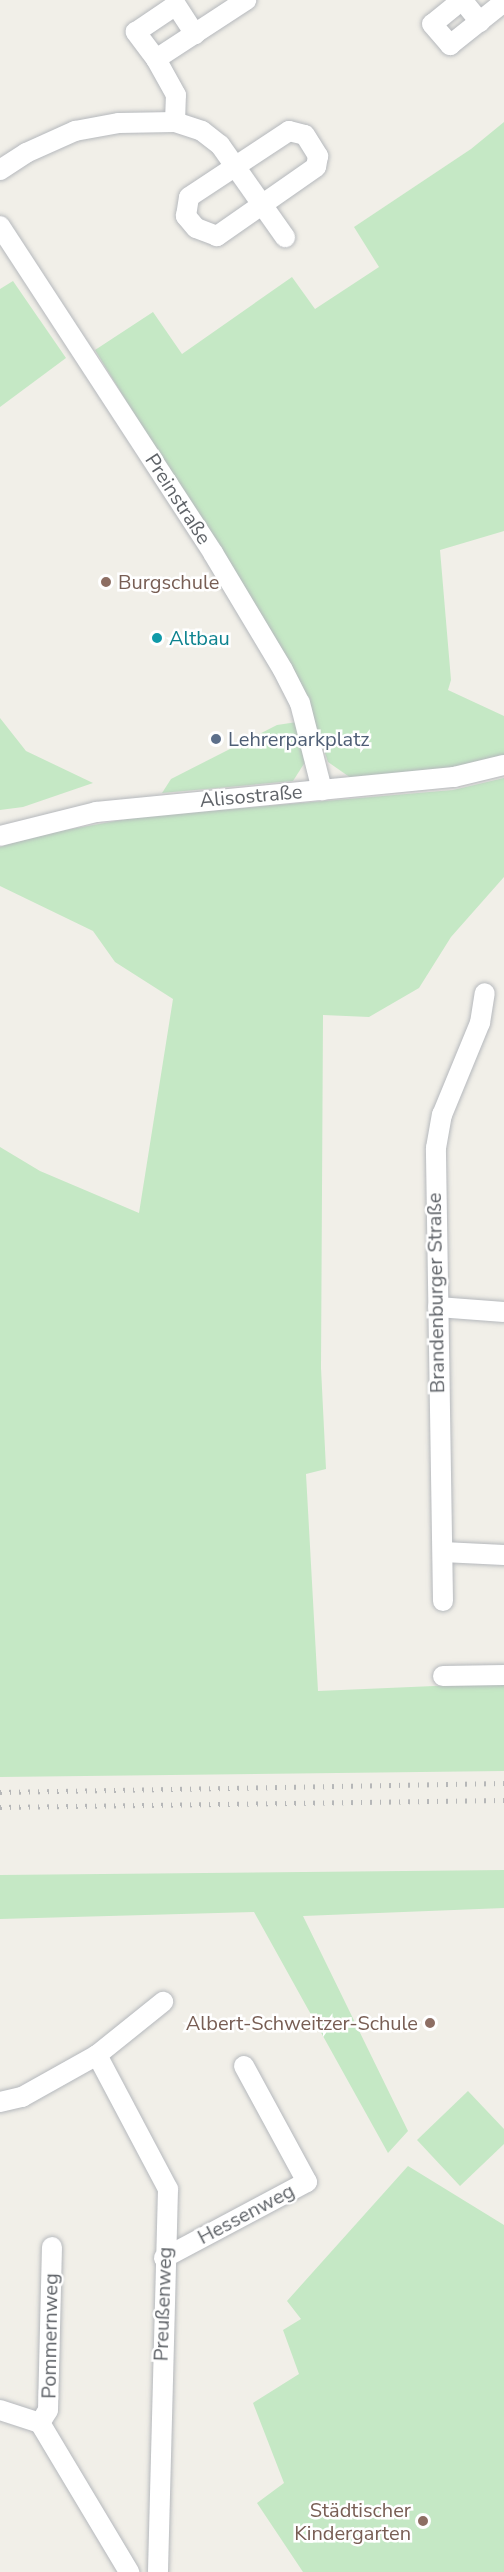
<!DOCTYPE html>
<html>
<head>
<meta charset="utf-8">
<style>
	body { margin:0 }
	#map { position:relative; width:504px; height:2572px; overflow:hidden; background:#f1efe8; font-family:"Nunito Sans",sans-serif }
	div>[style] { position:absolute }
	.green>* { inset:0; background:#c5e8c5 }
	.roads { filter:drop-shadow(0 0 2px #b5b8bc) drop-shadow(0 0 2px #b5b8bc) }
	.minor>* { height:20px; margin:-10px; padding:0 10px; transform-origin:10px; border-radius:10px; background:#fff }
	.rail>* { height:4.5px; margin-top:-2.25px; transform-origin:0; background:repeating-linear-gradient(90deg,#b6b7b8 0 1.5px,transparent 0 9.5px) }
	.dots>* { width:16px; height:16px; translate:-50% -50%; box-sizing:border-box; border:3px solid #fff; border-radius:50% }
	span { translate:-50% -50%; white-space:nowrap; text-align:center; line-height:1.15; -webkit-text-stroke:5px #fff; paint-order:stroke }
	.street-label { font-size:20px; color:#5f6368 }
	.education-label { font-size:20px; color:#785e54 }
	.left { translate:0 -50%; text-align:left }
	.right { translate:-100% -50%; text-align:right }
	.culture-label { font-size:20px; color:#0d838f }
	.service-label { font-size:20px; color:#4e5e75 }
</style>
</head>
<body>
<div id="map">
	<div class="green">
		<i style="clip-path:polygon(504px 122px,504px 531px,440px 550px,451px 680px,448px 690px,504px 716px,504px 757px,451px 769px,351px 778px,328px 762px,305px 693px,95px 350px,153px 312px,182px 354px,292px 277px,315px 309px,379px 267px,354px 227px,471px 149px)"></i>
		<i style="clip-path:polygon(13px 281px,66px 358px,0 407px,0 289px)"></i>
		<i style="clip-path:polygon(0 718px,26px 751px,93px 783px,23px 807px,0 810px)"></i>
		<i style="clip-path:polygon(297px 722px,307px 759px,293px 781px,162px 793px,171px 779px,277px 725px)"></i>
		<i style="clip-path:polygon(504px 778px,504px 877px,451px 937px,419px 988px,369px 1017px,323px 1015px,321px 1368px,326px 1469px,306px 1474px,318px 1691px,504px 1683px,504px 1771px,0 1777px,0 1147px,40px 1171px,139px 1213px,173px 999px,115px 962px,93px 931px,0 886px,0 847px,32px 836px,138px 817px,453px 790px)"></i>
		<i style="clip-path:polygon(504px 1870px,504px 1908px,303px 1916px,408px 2131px,388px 2153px,254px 1912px,0 1919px,0 1875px)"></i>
		<i style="clip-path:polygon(468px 2091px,504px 2129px,504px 2144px,460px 2186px,417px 2140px)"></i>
		<i style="clip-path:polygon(408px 2166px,504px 2225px,504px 2572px,303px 2572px,257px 2503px,284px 2483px,253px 2403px,299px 2374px,283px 2330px,301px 2319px,287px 2301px)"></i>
	</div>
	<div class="roads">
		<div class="minor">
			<i style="left:480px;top:22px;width:28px;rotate:-129deg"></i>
			<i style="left:462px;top:0;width:38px;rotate:141deg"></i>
			<i style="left:432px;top:24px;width:28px;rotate:49deg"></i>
			<i style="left:450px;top:45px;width:69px;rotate:-38.5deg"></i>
			<i style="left:156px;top:59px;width:34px;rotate:-127deg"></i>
			<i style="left:136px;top:32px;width:48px;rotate:-34deg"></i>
			<i style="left:176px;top:5px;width:35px;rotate:57deg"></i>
			<i style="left:175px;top:122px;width:27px;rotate:-88deg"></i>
			<i style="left:176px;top:95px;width:41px;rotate:-119.1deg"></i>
			<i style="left:156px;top:59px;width:108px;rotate:-33.2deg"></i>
			<i style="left:289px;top:131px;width:16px;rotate:14deg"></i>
			<i style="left:305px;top:135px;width:25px;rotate:58deg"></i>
			<i style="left:318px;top:156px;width:11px;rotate:100deg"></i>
			<i style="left:316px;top:167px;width:121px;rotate:145.1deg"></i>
			<i style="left:217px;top:236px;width:22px;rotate:-159deg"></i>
			<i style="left:196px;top:228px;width:16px;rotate:-130deg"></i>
			<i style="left:186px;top:216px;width:19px;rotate:-81deg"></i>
			<i style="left:189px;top:197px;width:120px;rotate:-33.4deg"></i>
			<i style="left:0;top:170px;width:31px;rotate:-33deg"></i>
			<i style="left:26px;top:153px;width:54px;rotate:-24.2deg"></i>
			<i style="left:75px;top:131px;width:45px;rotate:-10.3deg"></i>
			<i style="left:119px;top:123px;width:56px;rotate:-1deg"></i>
			<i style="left:175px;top:122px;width:28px;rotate:18deg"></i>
			<i style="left:202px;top:131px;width:23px;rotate:38deg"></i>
			<i style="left:220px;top:145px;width:113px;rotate:54.8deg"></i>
			<i style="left:0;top:226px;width:390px;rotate:56.9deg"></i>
			<i style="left:213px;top:553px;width:136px;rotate:59.1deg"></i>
			<i style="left:283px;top:670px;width:37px;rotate:63deg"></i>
			<i style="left:300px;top:703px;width:90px;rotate:75.8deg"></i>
			<i style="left:0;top:836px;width:99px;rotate:-14deg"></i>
			<i style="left:96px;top:812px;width:360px;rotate:-5.6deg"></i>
			<i style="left:454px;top:777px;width:51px;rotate:-13.5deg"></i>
			<i style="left:438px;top:1307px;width:66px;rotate:4.3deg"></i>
			<i style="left:443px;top:1552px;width:61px;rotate:2.8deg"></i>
			<i style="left:443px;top:1601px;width:453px;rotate:-90.9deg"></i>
			<i style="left:436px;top:1148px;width:34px;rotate:-80deg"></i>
			<i style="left:442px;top:1115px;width:100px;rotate:-67.6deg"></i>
			<i style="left:480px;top:1023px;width:30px;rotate:-81deg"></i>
			<i style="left:443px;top:1676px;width:61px;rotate:-0.9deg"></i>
			<i style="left:97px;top:2055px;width:152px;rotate:62.1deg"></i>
			<i style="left:168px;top:2189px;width:383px;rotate:91.5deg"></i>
			<i style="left:0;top:2102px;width:23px;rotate:-13deg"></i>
			<i style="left:22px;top:2097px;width:86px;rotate:-29.2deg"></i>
			<i style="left:97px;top:2055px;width:85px;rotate:-38.8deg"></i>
			<i style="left:164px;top:2258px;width:162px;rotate:-28deg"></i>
			<i style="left:307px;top:2182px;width:132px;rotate:-118.5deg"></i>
			<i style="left:0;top:2410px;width:42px;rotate:18deg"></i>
			<i style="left:40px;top:2423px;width:174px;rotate:59.1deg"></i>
			<i style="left:40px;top:2423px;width:15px;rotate:-58deg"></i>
			<i style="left:48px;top:2410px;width:163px;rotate:-88.6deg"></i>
		</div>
	</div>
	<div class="rail">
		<i style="left:0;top:1792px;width:504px;rotate:-1.02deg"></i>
		<i style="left:0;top:1807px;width:504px;rotate:-0.8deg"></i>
	</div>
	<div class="dots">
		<i style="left:106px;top:582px;background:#8d6e63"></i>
		<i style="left:157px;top:638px;background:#0f9aa8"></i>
		<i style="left:216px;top:739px;background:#5c6f8a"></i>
		<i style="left:430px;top:2023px;background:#8d6e63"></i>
		<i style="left:423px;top:2521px;background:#8d6e63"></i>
	</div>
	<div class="street-label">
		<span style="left:178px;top:499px;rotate:57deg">Preinstraße</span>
		<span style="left:251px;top:796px;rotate:-5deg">Alisostraße</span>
		<span style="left:436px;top:1293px;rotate:-91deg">Brandenburger Straße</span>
		<span style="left:246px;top:2214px;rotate:-28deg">Hessenweg</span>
		<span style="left:163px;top:2304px;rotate:-88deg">Preußenweg</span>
		<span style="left:50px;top:2336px;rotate:-89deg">Pommernweg</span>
	</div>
	<div class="education-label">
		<span class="left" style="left:118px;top:582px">Burgschule</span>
		<span class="right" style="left:418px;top:2023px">Albert-Schweitzer-Schule</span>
		<span class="right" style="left:411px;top:2522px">Städtischer<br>Kindergarten</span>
	</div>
	<div class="culture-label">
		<span class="left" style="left:169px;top:638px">Altbau</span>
	</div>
	<div class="service-label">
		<span class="left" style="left:228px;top:739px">Lehrerparkplatz</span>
	</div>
</div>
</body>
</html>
